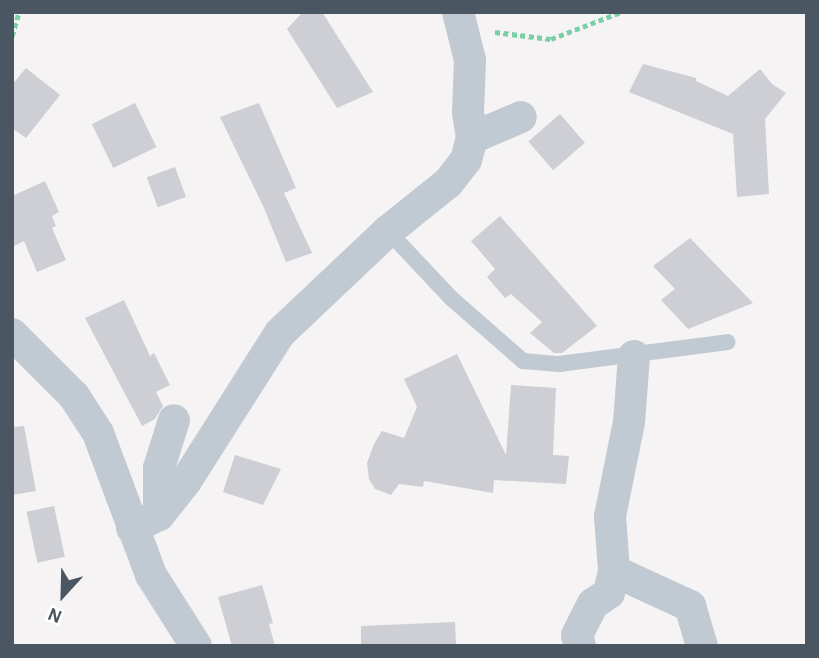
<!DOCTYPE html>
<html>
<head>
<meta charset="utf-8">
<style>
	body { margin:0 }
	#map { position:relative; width:819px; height:658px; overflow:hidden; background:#f5f3f3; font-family:"Alegreya Sans",sans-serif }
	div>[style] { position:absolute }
	.building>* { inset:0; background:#cdcfd5; transform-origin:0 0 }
	.path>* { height:4.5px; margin-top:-2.25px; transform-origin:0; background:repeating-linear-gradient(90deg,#7ad0a6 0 5px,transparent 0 8.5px) }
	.service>* { height:16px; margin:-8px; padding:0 8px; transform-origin:8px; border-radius:8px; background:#c1cad2 }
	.minor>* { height:32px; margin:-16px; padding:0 16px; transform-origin:16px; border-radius:16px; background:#c1cad2 }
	span { translate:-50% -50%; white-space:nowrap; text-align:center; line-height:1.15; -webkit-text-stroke:7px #fff; paint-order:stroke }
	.frame { position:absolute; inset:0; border:14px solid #4a5661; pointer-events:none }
	.north { position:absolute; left:28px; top:560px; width:70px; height:70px; -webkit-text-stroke:5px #fff; paint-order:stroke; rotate:202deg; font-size:19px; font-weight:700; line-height:28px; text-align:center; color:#4a5661 }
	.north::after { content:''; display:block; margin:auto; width:24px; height:32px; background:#4a5661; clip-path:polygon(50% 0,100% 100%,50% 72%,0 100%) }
</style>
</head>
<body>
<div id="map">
	<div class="building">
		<i style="clip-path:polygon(303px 12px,322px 12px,373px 92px,337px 108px,287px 29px)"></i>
		<i style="clip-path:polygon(643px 64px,696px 78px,696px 81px,728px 96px,760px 69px,772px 84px,786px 93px,765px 119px,769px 194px,737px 197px,733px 134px,629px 92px)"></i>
		<i style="clip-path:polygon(26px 68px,60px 95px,26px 138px,12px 128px,12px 85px)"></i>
		<i style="left:135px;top:103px;width:49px;height:48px;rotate:64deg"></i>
		<i style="clip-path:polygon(259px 103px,296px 188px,284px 193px,312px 253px,286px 262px,264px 208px,220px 117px)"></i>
		<i style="left:560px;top:114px;width:38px;height:42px;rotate:49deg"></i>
		<i style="left:175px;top:167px;width:32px;height:30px;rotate:70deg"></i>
		<i style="clip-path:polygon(45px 181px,59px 212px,52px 216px,56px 226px,52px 228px,66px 260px,37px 272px,24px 241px,12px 247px,12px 196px)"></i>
		<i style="clip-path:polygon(500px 216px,597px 326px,562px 353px,554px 353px,530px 333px,542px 322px,511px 294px,505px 298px,487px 277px,495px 269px,471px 241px)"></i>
		<i style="clip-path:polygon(690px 238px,753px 303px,688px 329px,661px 300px,675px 289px,653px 266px)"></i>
		<i style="clip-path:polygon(124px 300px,150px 356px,154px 353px,170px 385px,156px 392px,163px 406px,155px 419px,142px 426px,85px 318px)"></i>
		<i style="clip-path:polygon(457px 354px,506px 455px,511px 385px,556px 388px,553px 455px,569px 456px,566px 484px,494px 480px,493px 493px,424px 481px,423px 487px,399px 484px,391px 495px,375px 489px,369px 479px,367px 463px,374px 444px,382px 431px,404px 438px,417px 407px,404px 379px)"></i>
		<i style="clip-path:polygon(24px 426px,36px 491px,12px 495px,12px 427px)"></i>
		<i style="clip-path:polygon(235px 455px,281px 469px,263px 505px,223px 492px)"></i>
		<i style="left:54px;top:506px;width:52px;height:28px;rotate:78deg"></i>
		<i style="clip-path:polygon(262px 585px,273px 623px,269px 624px,275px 646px,232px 646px,218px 597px)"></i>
		<i style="clip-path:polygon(455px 622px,456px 646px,361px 646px,361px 626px)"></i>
	</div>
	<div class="path">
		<i style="left:495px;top:32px;width:56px;rotate:7.1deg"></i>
		<i style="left:551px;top:39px;width:75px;rotate:-21.1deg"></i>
		<i style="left:12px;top:36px;width:25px;rotate:-74deg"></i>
	</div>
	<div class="service">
		<i style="left:388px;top:231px;width:92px;rotate:46.8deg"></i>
		<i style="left:451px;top:298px;width:96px;rotate:41.2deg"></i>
		<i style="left:523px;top:361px;width:36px;rotate:5deg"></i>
		<i style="left:559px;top:364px;width:170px;rotate:-7.4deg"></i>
	</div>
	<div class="minor">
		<i style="left:472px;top:138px;width:53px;rotate:-23.2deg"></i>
		<i style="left:12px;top:334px;width:88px;rotate:45deg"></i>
		<i style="left:74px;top:396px;width:44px;rotate:57deg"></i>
		<i style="left:98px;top:433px;width:152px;rotate:69.5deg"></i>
		<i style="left:151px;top:575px;width:84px;rotate:57.6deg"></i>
		<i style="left:634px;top:356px;width:66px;rotate:94.3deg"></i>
		<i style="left:629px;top:422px;width:96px;rotate:101.4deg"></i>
		<i style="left:610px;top:516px;width:55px;rotate:85.8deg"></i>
		<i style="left:614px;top:571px;width:84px;rotate:24.7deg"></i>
		<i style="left:690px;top:606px;width:42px;rotate:73.3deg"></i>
		<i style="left:159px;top:515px;width:47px;rotate:-90deg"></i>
		<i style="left:159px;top:468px;width:50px;rotate:-72.6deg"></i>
		<i style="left:132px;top:528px;width:30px;rotate:-26deg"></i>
		<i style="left:159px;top:515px;width:43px;rotate:-51.5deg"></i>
		<i style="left:186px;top:481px;width:175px;rotate:-57.6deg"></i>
		<i style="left:280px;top:333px;width:149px;rotate:-43.4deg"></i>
		<i style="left:388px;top:231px;width:77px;rotate:-38.7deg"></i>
		<i style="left:448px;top:183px;width:29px;rotate:-52deg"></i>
		<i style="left:466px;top:160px;width:23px;rotate:-75deg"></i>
		<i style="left:472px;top:138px;width:26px;rotate:-99deg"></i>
		<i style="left:468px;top:112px;width:52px;rotate:-87.8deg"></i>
		<i style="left:470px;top:60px;width:49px;rotate:-104deg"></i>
		<i style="left:580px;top:646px;width:11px;rotate:-105deg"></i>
		<i style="left:577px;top:635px;width:35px;rotate:-63deg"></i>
		<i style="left:593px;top:604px;width:19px;rotate:-35deg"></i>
		<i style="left:609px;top:593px;width:23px;rotate:-77deg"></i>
	</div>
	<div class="frame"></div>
	<div class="north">N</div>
</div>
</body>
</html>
